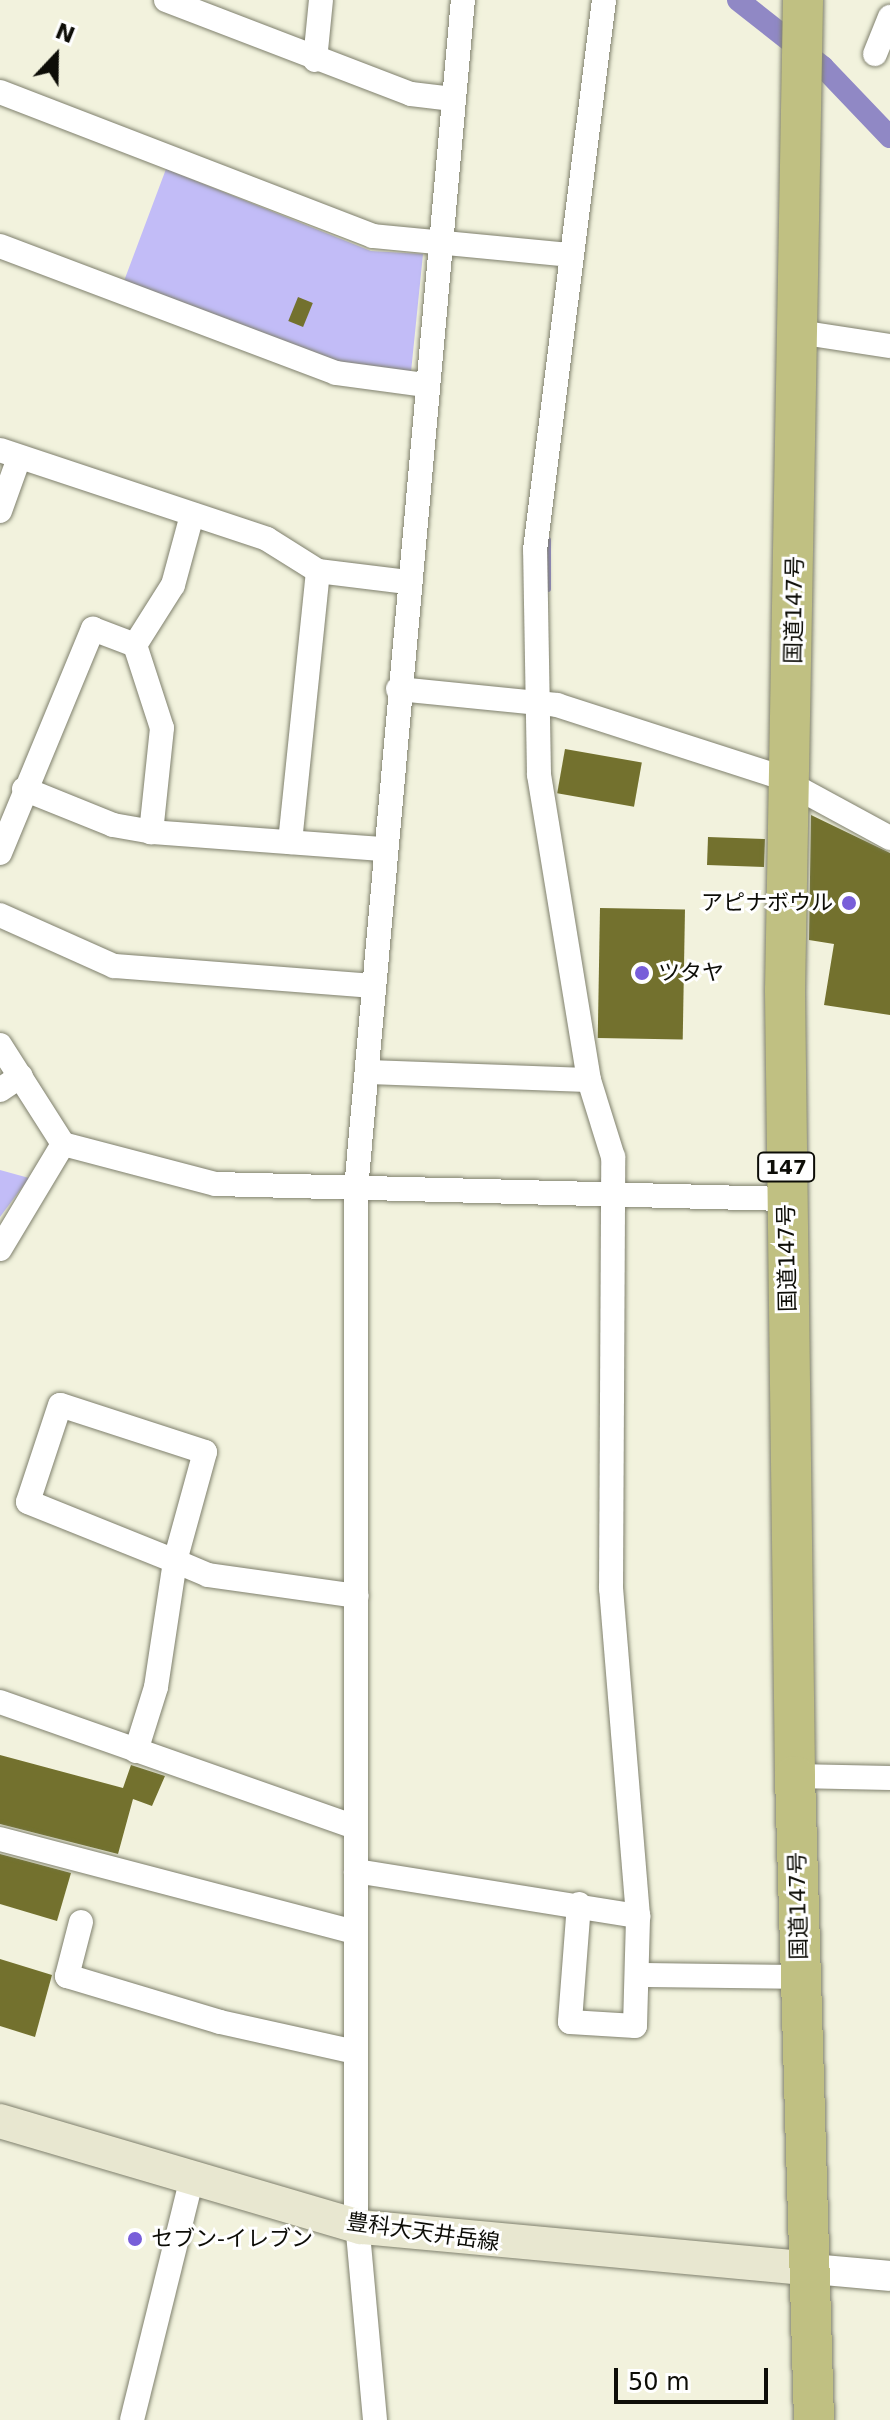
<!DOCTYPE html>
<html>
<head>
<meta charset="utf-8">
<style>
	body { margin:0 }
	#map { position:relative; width:890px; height:2420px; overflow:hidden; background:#f2f2dd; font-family:"DejaVu Sans","Noto Sans JP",sans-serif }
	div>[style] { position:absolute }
	.green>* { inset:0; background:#c2bcf7 }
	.stream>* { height:6px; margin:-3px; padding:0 3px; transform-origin:3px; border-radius:3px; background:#9088c5 }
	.canal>* { height:22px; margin:-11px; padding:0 11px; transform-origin:11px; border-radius:11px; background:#9088c5 }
	.building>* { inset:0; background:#73712e; transform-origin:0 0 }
	.roads { filter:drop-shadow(0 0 2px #7f806d) drop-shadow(0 0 2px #7f806d) }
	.minor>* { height:24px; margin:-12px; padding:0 12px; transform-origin:12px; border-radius:12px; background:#fff }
	.tertiary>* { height:30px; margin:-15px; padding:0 15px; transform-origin:15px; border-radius:15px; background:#fff }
	.secondary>* { height:34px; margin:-17px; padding:0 17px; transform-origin:17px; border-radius:17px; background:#e8e7d0 }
	.trunk>* { height:40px; margin:-20px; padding:0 20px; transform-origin:20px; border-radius:20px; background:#c0c082 }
	.dots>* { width:22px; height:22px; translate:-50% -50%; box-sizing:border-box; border:4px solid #fff; border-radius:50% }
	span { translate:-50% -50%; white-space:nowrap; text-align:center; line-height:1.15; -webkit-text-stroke:6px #fff; paint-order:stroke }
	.shield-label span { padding:2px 6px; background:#fff; border:2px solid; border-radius:6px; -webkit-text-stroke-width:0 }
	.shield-label { font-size:20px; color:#0d0d07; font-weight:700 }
	.street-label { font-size:22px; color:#0d0d07 }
	.poi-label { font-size:22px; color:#0d0d07 }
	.right { translate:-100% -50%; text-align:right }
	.left { translate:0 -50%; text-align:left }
	.north { position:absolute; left:16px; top:16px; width:80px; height:80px; -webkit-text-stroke:6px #fff; paint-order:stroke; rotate:22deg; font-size:22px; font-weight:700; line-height:32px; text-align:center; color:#0d0d07 }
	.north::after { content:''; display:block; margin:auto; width:28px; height:36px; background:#0d0d07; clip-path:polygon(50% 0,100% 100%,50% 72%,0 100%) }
	.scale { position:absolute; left:614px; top:2368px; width:154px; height:36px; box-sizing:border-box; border:4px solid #0d0d07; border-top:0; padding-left:10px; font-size:24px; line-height:28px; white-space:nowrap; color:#0d0d07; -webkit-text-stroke:6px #fff; paint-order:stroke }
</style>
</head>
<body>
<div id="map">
	<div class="green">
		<i style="clip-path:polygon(166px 169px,371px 251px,423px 254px,411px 372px,339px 364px,124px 281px)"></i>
		<i style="clip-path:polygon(0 1170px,29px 1178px,0 1217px)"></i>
	</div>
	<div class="stream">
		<i style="left:548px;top:540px;width:49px;rotate:90deg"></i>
	</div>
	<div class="canal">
		<i style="left:738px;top:0;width:108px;rotate:38.2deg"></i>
		<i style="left:823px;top:67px;width:97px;rotate:46.3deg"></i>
	</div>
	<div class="building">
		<i style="left:298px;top:297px;width:16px;height:26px;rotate:22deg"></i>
		<i style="left:565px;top:749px;width:78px;height:45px;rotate:10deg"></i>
		<i style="clip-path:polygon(811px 815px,890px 853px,890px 1015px,824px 1005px,834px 944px,809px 940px)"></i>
		<i style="left:708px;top:837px;width:57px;height:28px;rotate:2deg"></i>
		<i style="left:600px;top:908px;width:85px;height:130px;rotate:1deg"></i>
		<i style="clip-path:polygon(0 1755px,123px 1788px,131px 1765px,165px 1776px,152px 1806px,133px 1799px,118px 1854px,0 1824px)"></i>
		<i style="clip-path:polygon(0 1854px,71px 1873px,57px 1921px,0 1904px)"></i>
		<i style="clip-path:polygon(0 1959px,52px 1975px,35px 2037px,0 2026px)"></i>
	</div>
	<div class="roads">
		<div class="minor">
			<i style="left:166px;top:0;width:262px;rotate:21deg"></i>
			<i style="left:411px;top:94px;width:42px;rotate:6.8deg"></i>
			<i style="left:875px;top:54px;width:40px;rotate:-68deg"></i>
			<i style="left:315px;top:60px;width:60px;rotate:-84.3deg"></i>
			<i style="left:0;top:92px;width:400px;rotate:21.1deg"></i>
			<i style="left:373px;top:236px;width:198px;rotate:5.5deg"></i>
			<i style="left:0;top:246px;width:359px;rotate:20.7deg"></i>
			<i style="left:336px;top:373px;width:90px;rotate:7.7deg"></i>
			<i style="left:798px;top:332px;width:93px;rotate:8.7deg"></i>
			<i style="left:0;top:450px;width:281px;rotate:18.4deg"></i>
			<i style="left:267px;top:539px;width:60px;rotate:32.1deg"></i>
			<i style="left:318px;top:571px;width:90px;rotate:7deg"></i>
			<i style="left:0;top:511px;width:56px;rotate:-70.3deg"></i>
			<i style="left:135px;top:645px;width:87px;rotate:72deg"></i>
			<i style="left:162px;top:728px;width:105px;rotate:96deg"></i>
			<i style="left:398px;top:689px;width:160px;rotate:5.7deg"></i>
			<i style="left:557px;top:705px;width:228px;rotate:17.9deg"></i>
			<i style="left:774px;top:775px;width:132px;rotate:28.5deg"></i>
			<i style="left:24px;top:789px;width:96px;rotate:22deg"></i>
			<i style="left:113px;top:825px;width:39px;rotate:10deg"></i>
			<i style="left:151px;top:832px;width:233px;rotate:4.2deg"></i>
			<i style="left:290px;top:842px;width:272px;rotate:-84.1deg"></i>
			<i style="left:0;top:853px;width:243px;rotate:-67.5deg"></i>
			<i style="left:93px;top:629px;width:45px;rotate:20.9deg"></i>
			<i style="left:135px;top:645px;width:71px;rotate:-57.7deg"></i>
			<i style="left:173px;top:585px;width:73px;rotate:-74.8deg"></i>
			<i style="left:0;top:915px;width:125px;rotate:24.1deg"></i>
			<i style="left:114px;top:966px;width:258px;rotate:4.4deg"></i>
			<i style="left:0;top:1045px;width:117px;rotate:57.5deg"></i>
			<i style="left:63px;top:1144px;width:158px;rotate:14.7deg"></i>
			<i style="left:216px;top:1184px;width:570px;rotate:1.51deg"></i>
			<i style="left:367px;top:1072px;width:222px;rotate:2.1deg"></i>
			<i style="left:0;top:1090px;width:25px;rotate:-34deg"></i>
			<i style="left:0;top:1249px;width:122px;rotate:-59deg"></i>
			<i style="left:0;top:1702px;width:376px;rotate:19.4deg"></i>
			<i style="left:136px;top:1751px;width:67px;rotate:-72.6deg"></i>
			<i style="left:156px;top:1687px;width:127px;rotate:-81.4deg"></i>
			<i style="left:175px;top:1561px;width:113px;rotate:-74.6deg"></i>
			<i style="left:205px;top:1452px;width:152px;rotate:-162deg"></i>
			<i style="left:60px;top:1405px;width:102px;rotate:108.3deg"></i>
			<i style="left:28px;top:1502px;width:158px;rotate:21.9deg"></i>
			<i style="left:175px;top:1561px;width:36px;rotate:23deg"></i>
			<i style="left:208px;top:1575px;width:150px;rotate:8deg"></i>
			<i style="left:795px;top:1776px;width:95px;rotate:1.2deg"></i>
			<i style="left:0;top:1839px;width:367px;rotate:14.7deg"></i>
			<i style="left:356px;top:1871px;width:286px;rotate:9.1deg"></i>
			<i style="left:579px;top:1904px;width:118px;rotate:94.4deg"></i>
			<i style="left:570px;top:2022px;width:65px;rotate:3.5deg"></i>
			<i style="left:635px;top:2026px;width:110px;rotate:-88.4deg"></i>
			<i style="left:638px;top:1916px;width:328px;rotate:-94.7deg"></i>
			<i style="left:611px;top:1589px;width:432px;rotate:-89.7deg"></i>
			<i style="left:613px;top:1157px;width:81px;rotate:-107.3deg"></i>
			<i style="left:589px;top:1080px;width:309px;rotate:-99.3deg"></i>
			<i style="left:539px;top:775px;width:225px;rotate:-91deg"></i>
			<i style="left:535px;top:550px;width:554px;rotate:-82.85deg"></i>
			<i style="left:81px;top:1922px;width:56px;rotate:104.5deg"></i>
			<i style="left:67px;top:1976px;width:160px;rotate:16.7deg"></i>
			<i style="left:220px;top:2022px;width:138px;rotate:12.5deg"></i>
			<i style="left:638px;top:1975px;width:162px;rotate:0.7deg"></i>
			<i style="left:132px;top:2420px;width:249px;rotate:-76.1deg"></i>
			<i style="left:375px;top:2420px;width:210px;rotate:-95.2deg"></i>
			<i style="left:356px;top:2211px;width:1022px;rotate:-90deg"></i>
			<i style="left:356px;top:1189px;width:1194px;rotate:-84.86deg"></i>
		</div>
		<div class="tertiary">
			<i style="left:812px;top:2269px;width:78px;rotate:5.1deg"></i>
		</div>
		<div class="secondary">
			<i style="left:0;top:2121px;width:376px;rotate:16.4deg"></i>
			<i style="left:361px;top:2227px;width:453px;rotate:5.3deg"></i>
		</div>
		<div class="trunk">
			<i style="left:803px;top:0;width:991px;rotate:91.04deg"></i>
			<i style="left:785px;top:991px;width:785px;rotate:89.27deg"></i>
			<i style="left:795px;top:1776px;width:644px;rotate:88.31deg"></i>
		</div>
	</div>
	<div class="dots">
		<i style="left:849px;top:903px;background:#785ed9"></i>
		<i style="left:642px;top:973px;background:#785ed9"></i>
		<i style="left:135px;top:2239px;background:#785ed9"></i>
	</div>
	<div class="shield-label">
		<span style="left:786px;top:1167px">147</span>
	</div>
	<div class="street-label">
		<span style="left:794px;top:610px;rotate:-89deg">国道147号</span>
		<span style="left:787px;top:1258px;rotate:-91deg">国道147号</span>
		<span style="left:798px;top:1906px;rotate:-91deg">国道147号</span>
		<span style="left:423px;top:2232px;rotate:8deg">豊科大天井岳線</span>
	</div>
	<div class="poi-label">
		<span class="right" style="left:833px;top:903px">アピナボウル</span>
		<span class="left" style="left:658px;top:973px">ツタヤ</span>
		<span class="left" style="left:151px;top:2239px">セブン-イレブン</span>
	</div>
	<div class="north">N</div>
	<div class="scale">50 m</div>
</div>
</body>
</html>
